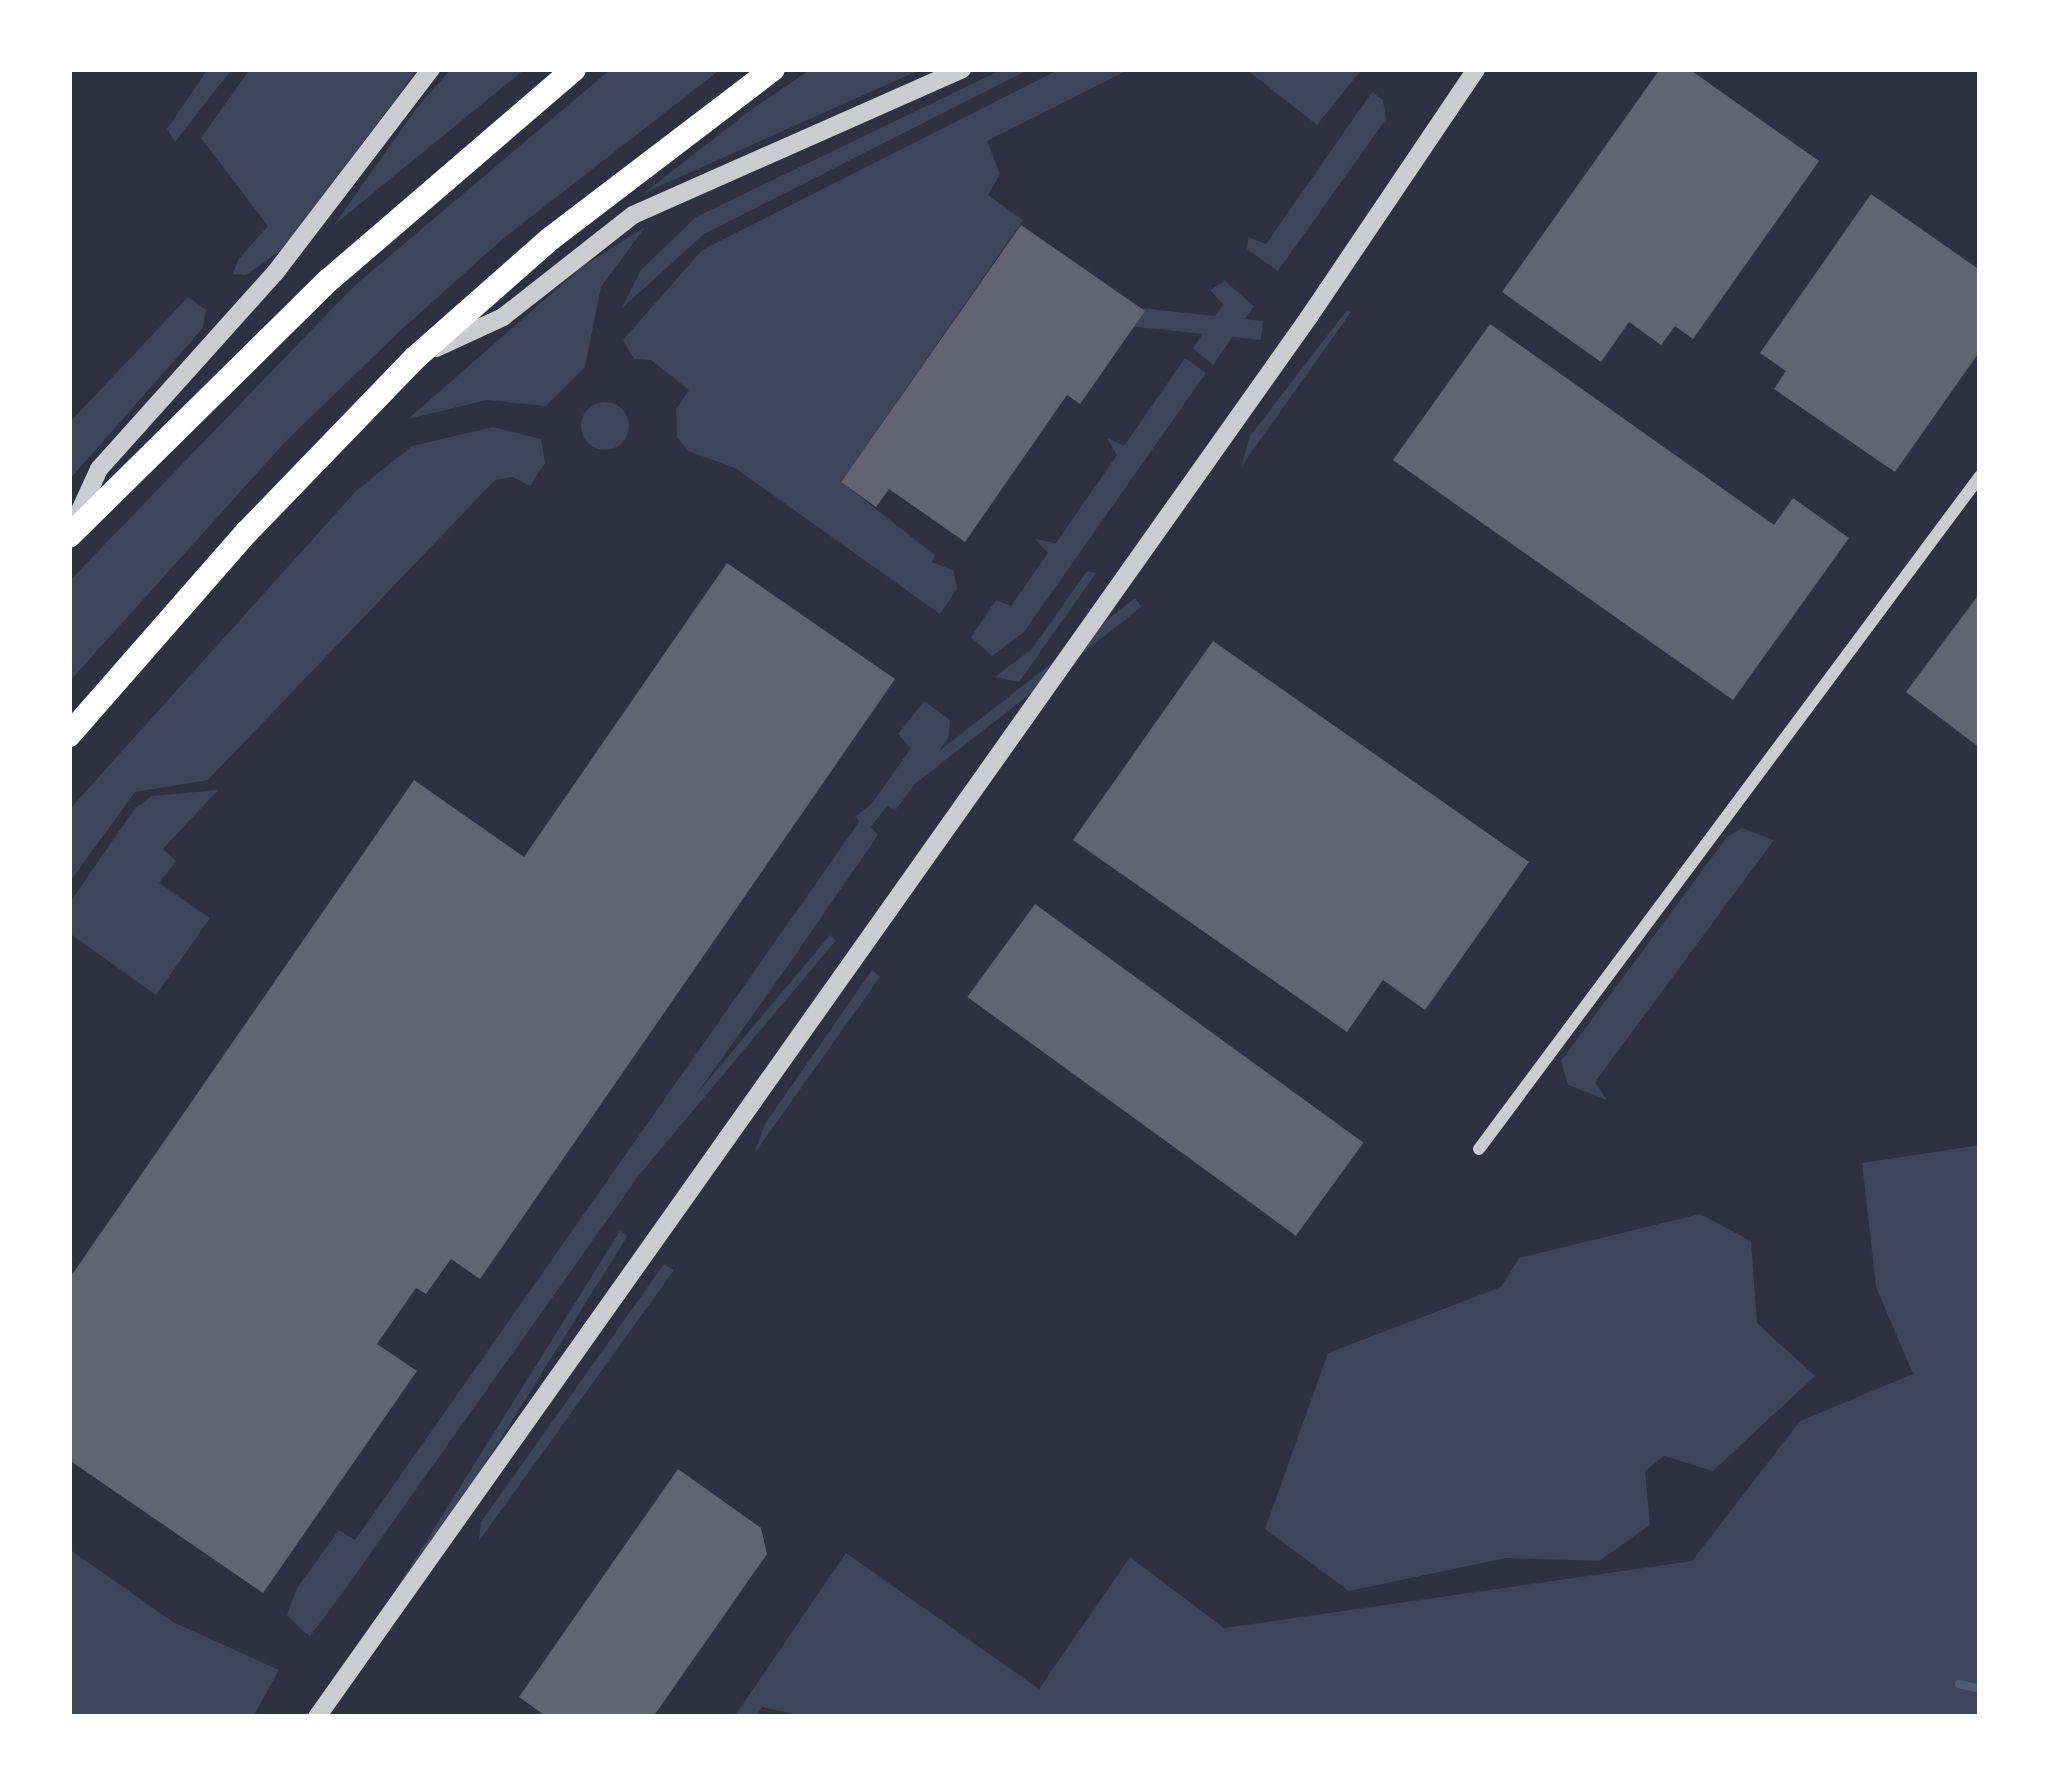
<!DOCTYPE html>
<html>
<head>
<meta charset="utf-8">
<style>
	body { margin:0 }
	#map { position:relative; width:2049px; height:1786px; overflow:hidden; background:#2d3142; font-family:"Sofia Sans Condensed",sans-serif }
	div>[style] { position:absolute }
	.green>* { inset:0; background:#3c4559; transform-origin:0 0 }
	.round { border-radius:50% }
	.stream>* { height:8px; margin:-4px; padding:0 4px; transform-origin:4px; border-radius:4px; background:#4f5d75 }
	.building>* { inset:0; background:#626471; transform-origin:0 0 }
	.minor>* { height:12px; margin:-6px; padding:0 6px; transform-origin:6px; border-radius:6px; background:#caccd0 }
	.tertiary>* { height:18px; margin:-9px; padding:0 9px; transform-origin:9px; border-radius:9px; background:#caccd0 }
	.primary>* { height:24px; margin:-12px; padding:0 12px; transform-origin:12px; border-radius:12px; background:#fff }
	span { translate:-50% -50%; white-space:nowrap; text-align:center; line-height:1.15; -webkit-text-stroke:10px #fff; paint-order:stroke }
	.frame { position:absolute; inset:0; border:72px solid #fff; pointer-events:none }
</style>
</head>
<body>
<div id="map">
	<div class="green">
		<i style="clip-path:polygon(208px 69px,232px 69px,175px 142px,167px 129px)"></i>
		<i style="clip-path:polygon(250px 69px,418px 69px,283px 249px,246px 275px,233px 274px,238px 260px,268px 226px,201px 138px)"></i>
		<i style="clip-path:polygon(451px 69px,525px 69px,334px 225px,416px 109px)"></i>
		<i style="clip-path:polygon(611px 69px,721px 69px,505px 237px,401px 330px,285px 442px,69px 682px,69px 582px,80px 570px,353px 287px)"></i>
		<i style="clip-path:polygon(811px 69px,922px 69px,644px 193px,752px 109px)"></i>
		<i style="clip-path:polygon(1003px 69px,1030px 69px,704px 234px,621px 309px,641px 270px,696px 217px)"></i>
		<i style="clip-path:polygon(1060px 69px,1130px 69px,987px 141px,1000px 174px,988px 195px,1023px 220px,841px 482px,935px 555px,932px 562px,954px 571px,957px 589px,940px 614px,735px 468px,688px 451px,677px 437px,676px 409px,689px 390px,651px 360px,634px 359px,623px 340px,702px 250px)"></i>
		<i style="clip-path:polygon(1246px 69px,1362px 69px,1317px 125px)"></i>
		<i style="clip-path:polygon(1372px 92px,1383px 100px,1386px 119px,1278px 271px,1247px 249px,1248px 237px,1266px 244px)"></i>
		<i style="clip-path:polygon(645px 227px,601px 287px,585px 367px,546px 406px,487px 400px,408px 419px,582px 267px)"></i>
		<i style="clip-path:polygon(1225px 281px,1254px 306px,1213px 365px,1193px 348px,1223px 304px,1210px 290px)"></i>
		<i style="clip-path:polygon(188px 297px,206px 310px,203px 328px,69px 480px,69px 423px)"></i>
		<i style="clip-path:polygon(1347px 310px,1351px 312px,1241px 467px,1250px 436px)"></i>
		<i style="left:1263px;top:321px;width:19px;height:286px;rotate:96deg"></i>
		<i style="clip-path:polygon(1185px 358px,1206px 373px,1024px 632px,992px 656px,971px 637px,996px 600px,1011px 606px,1048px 553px,1035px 539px,1056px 543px,1117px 455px,1107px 438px,1124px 446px)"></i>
		<i class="round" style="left:581px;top:402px;width:48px;height:48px"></i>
		<i style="clip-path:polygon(493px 427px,541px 439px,545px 463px,530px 486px,513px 477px,495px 480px,208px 780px,135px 792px,69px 883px,69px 810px,357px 490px,412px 446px)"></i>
		<i style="clip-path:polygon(1087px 571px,1096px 573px,1019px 682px,995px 677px,1032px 649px)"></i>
		<i style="left:1135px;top:598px;width:11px;height:355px;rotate:52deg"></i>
		<i style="clip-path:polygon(924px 701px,950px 720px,949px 737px,895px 811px,887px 806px,871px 827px,878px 835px,789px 964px,341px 1595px,310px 1636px,304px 1632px,287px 1615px,297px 1588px,339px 1530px,355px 1540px,911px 748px,898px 734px)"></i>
		<i style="clip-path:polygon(218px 790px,163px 849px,176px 861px,159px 883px,210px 918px,156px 995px,69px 933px,69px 904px,135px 808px,152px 796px)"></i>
		<i style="clip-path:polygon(1742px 828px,1774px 840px,1595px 1082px,1607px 1100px,1568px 1085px,1561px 1061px,1727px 837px)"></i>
		<i style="left:830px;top:935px;width:8px;height:347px;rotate:40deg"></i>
		<i style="clip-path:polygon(872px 970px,880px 977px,754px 1154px,765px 1124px)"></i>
		<i style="clip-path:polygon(1980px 1145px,1980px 1717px,807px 1717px,762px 1707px,755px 1717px,734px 1717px,846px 1553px,1039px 1689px,1130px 1557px,1224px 1628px,1692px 1561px,1800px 1421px,1913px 1374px,1876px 1287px,1862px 1163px)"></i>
		<i style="clip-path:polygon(1700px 1214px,1751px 1241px,1757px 1323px,1815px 1376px,1713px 1471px,1664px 1456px,1645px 1471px,1650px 1525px,1599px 1561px,1506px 1558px,1349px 1591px,1265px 1529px,1328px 1353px,1501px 1287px,1519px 1258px)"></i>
		<i style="left:620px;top:1231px;width:9px;height:508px;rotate:32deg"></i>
		<i style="clip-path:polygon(664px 1264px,674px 1270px,479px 1541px,481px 1522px)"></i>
		<i style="clip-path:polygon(69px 1549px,173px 1622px,279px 1670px,253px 1717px,69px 1717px)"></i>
	</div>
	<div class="stream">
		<i style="left:1959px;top:1684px;width:22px;rotate:13deg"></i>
	</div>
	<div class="building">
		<i style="clip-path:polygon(1660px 69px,1689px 69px,1819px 161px,1693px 339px,1675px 326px,1661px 345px,1629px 322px,1601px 362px,1502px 292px)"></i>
		<i style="clip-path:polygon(1871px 194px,1980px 270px,1980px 351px,1895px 472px,1774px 389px,1786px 371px,1760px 353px)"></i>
		<i style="clip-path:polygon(1021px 225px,1145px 311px,1080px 404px,1067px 395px,965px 542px,889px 489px,876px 507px,841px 482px)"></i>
		<i style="clip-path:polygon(1490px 324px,1774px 525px,1793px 498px,1849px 538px,1733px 700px,1393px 460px)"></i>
		<i style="clip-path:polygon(727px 563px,895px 679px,480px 1279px,451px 1259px,426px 1294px,416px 1288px,377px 1344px,417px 1371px,263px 1593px,69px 1460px,69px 1279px,414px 780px,524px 857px)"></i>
		<i style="clip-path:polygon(1980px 593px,1980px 748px,1906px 692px)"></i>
		<i style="clip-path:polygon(1213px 641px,1529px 862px,1425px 1010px,1383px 980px,1347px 1032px,1073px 840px)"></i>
		<i style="left:1035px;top:904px;width:406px;height:115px;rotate:36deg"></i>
		<i style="clip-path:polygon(678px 1469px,761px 1528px,767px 1554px,653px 1717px,547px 1717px,519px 1697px)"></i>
	</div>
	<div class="minor">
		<i style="left:1479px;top:1149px;width:839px;rotate:-53.33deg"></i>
	</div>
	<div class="tertiary">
		<i style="left:436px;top:348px;width:74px;rotate:-24.8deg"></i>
		<i style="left:503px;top:317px;width:165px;rotate:-38.1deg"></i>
		<i style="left:633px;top:215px;width:360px;rotate:-23.9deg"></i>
		<i style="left:73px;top:526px;width:63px;rotate:-65.5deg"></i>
		<i style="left:99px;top:469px;width:263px;rotate:-48.1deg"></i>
		<i style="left:275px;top:273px;width:257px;rotate:-52.6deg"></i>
		<i style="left:317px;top:1717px;width:1716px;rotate:-54.68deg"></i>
		<i style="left:1309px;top:317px;width:299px;rotate:-56deg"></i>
	</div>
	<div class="primary">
		<i style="left:69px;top:536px;width:365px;rotate:-44.6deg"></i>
		<i style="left:329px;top:280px;width:323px;rotate:-40.7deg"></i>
		<i style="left:69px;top:735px;width:270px;rotate:-48.8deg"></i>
		<i style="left:247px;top:532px;width:242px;rotate:-46deg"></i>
		<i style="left:415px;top:358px;width:180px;rotate:-41.4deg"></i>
		<i style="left:550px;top:239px;width:280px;rotate:-37.3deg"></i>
	</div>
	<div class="frame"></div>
</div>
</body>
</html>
